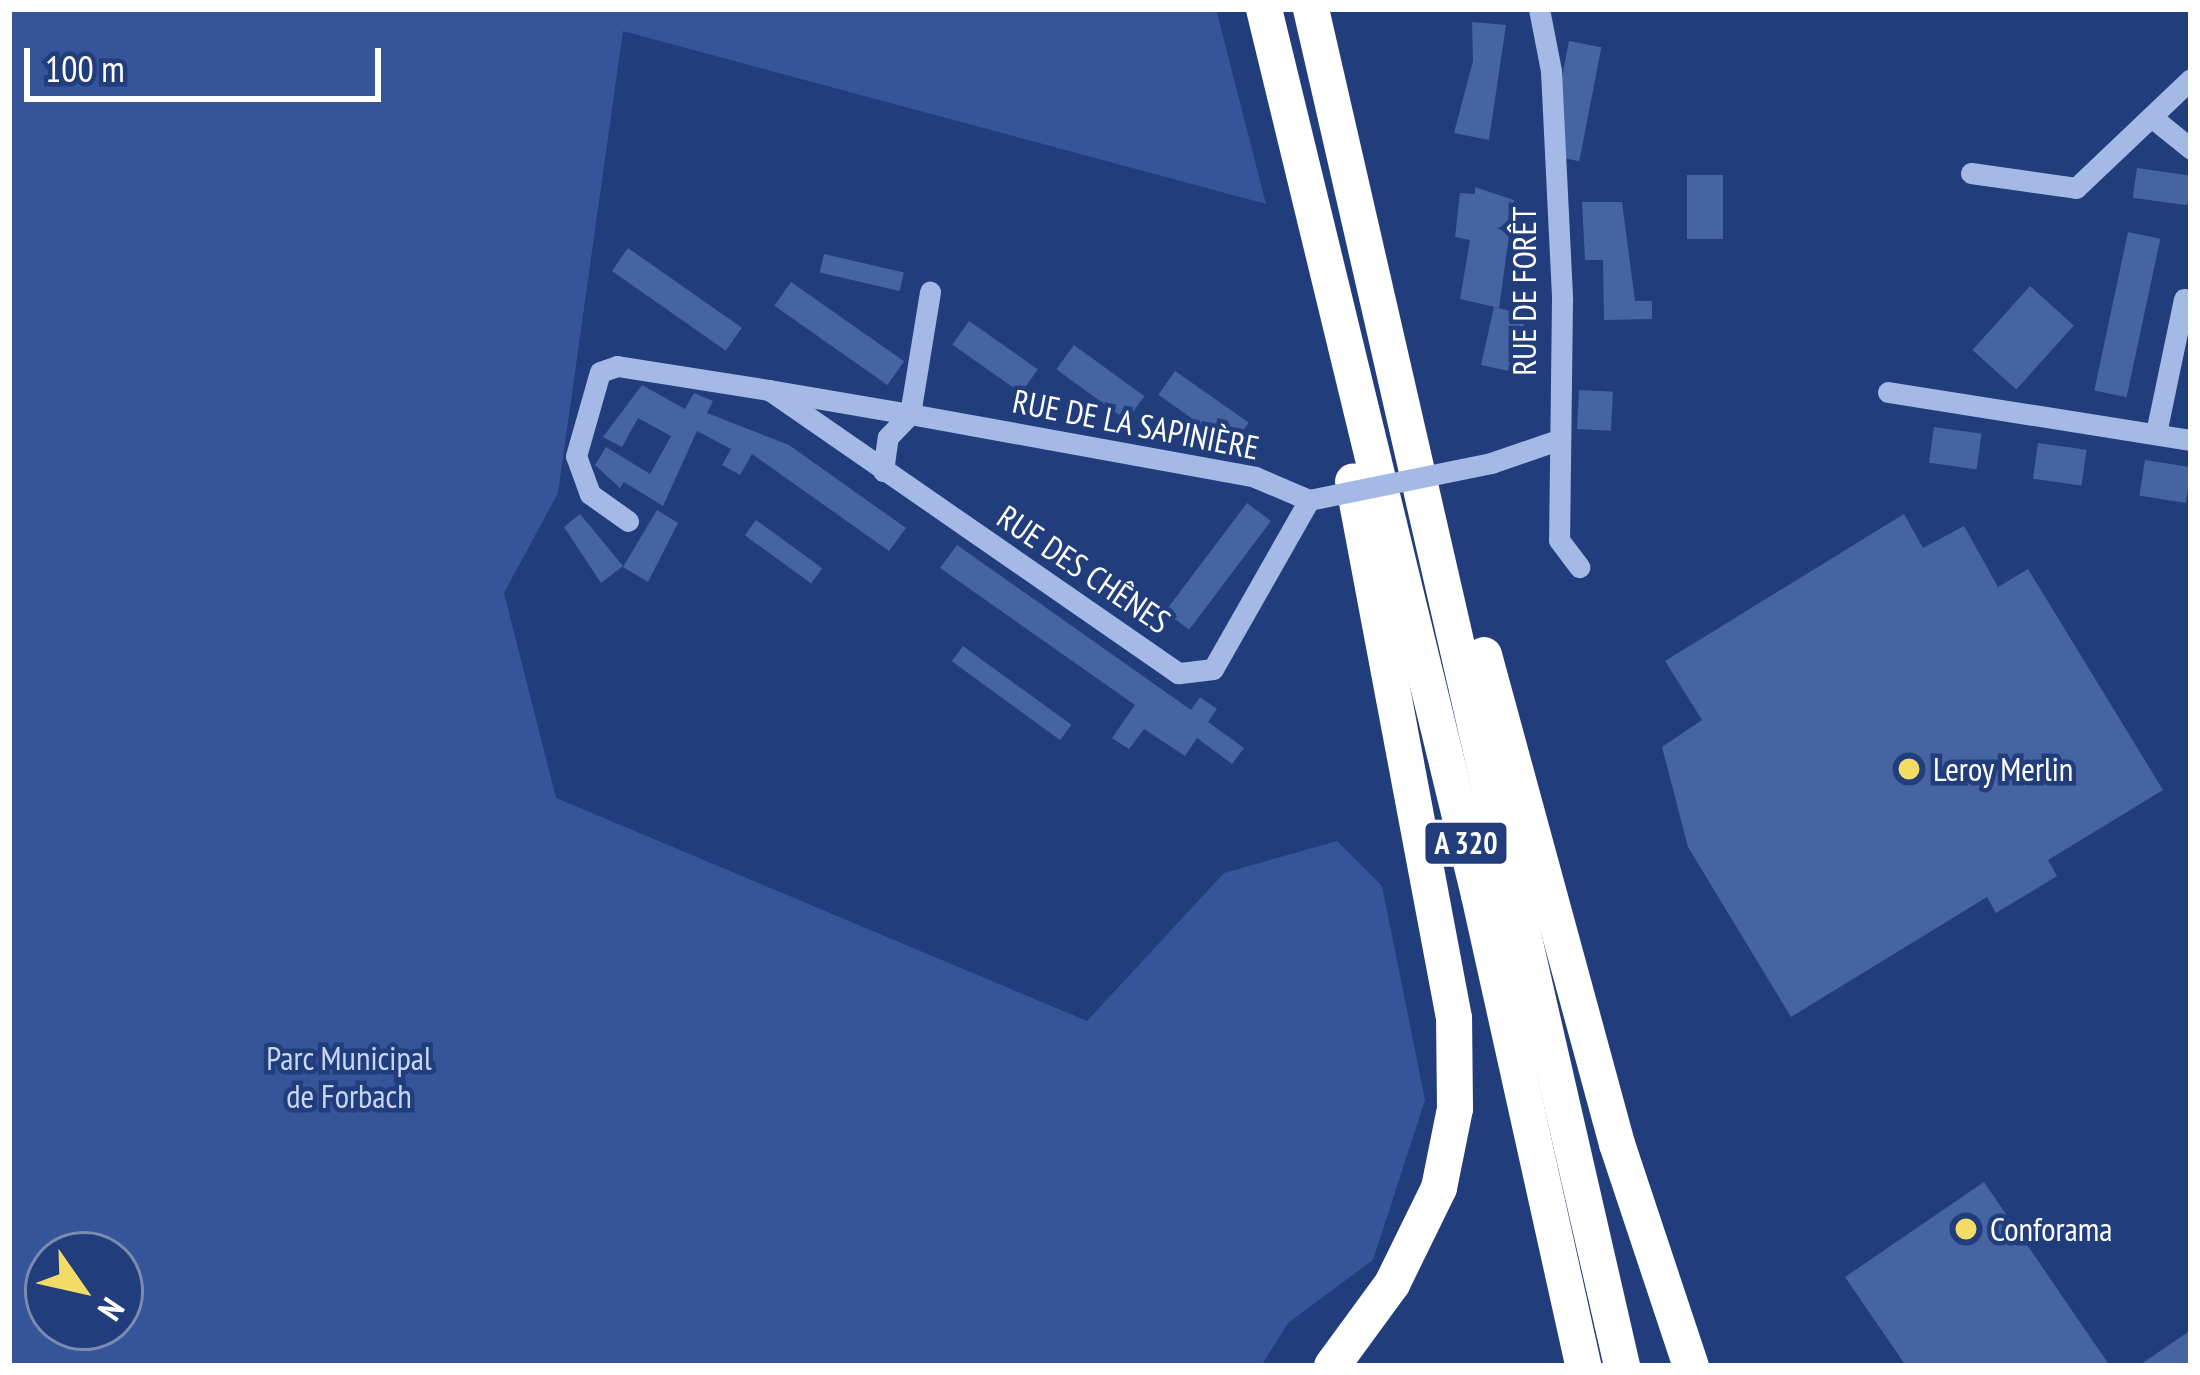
<!DOCTYPE html>
<html>
<head>
<meta charset="utf-8">
<style>
	body { margin:0 }
	#map { position:relative; width:2200px; height:1375px; overflow:hidden; background:#223d7b; font-family:"PT Sans Narrow",sans-serif }
	div>[style] { position:absolute }
	.green>* { inset:0; background:#355499 }
	.building>* { inset:0; background:#4663a2; transform-origin:0 0 }
	.minor>* { height:21px; margin:-10.5px; padding:0 10.5px; transform-origin:10.5px; border-radius:10.5px; background:#a4b9e5 }
	.highway>* { height:36px; margin:-18px; padding:0 18px; transform-origin:18px; border-radius:18px; background:#fff }
	.minor-bridge>* { height:21px; margin:-10.5px; padding:0 10.5px; transform-origin:10.5px; border-radius:10.5px; background:#a4b9e5 }
	.dots>* { width:33px; height:33px; translate:-50% -50%; box-sizing:border-box; border:6px solid #223d7b; border-radius:50% }
	span { translate:-50% -50%; white-space:nowrap; text-align:center; line-height:1.15; -webkit-text-stroke:9px #223d7b; paint-order:stroke }
	.shield-label span { padding:3px 9px; background:#223d7b; border:3px solid; border-radius:9px; -webkit-text-stroke-width:0 }
	.shield-label { font-size:30px; color:#fff; font-weight:700 }
	.street-label { font-size:33px; color:#fff }
	.poi-label { font-size:33px; color:#fff }
	.left { translate:0 -50%; text-align:left }
	.park-label { font-size:33px; color:#c7d6f4 }
	.frame { position:absolute; inset:0; border:12px solid #fff; pointer-events:none }
	.north { position:absolute; left:24px; top:1231px; width:120px; height:120px; box-sizing:border-box; background:#223d7b; border:3px solid #7a8bb0; border-radius:50%; rotate:124deg; font-size:33px; font-weight:700; line-height:48px; text-align:center; color:#fff }
	.north::after { content:''; display:block; margin:auto; width:42px; height:54px; background:#f2dc66; clip-path:polygon(50% 0,100% 100%,50% 72%,0 100%) }
	.scale { position:absolute; left:24px; top:48px; width:357px; height:54px; box-sizing:border-box; border:6px solid #fff; border-top:0; padding-left:15px; font-size:36px; line-height:42px; white-space:nowrap; color:#fff; -webkit-text-stroke:9px #223d7b; paint-order:stroke }
</style>
</head>
<body>
<div id="map">
	<div class="green">
		<i style="clip-path:polygon(evenodd,9px 9px,1216px 9px,1266px 204px,623px 31px,558px 493px,504px 593px,556px 798px,1087px 1021px,1224px 873px,1337px 841px,1382px 886px,1425px 1100px,1373px 1260px,1288px 1323px,1261px 1366px,9px 1366px,9px 9px,48px 1255px,120px 1255px,120px 1327px,48px 1327px,48px 1255px)"></i>
	</div>
	<div class="building">
		<i style="clip-path:polygon(1472px 22px,1506px 25px,1489px 140px,1454px 133px,1473px 61px)"></i>
		<i style="left:1569px;top:41px;width:33px;height:116px;rotate:11deg"></i>
		<i style="left:2137px;top:168px;width:55px;height:30px;rotate:8deg"></i>
		<i style="left:1687px;top:175px;width:36px;height:64px"></i>
		<i style="clip-path:polygon(1475px 187px,1514px 200px,1499px 308px,1460px 299px,1470px 240px,1455px 237px,1460px 193px,1475px 194px)"></i>
		<i style="clip-path:polygon(1582px 202px,1622px 202px,1635px 301px,1652px 301px,1652px 319px,1604px 320px,1603px 260px,1585px 260px)"></i>
		<i style="left:2128px;top:232px;width:33px;height:162px;rotate:12deg"></i>
		<i style="left:628px;top:248px;width:139px;height:28px;rotate:35deg"></i>
		<i style="left:824px;top:254px;width:82px;height:19px;rotate:13deg"></i>
		<i style="left:791px;top:282px;width:138px;height:29px;rotate:35deg"></i>
		<i style="left:2030px;top:286px;width:59px;height:86px;rotate:42deg"></i>
		<i style="clip-path:polygon(1494px 307px,1527px 315px,1509px 371px,1481px 365px)"></i>
		<i style="left:969px;top:321px;width:84px;height:29px;rotate:35deg"></i>
		<i style="left:1074px;top:345px;width:87px;height:30px;rotate:36deg"></i>
		<i style="left:1175px;top:371px;width:90px;height:29px;rotate:35deg"></i>
		<i style="clip-path:polygon(642px 385px,685px 409px,694px 393px,713px 401px,707px 413px,789px 445px,906px 528px,889px 551px,752px 454px,740px 475px,722px 465px,731px 449px,697px 431px,663px 506px,624px 482px,620px 488px,595px 465px,606px 447px,650px 474px,671px 436px,638px 418px,622px 447px,603px 437px)"></i>
		<i style="left:1579px;top:390px;width:34px;height:39px;rotate:3deg"></i>
		<i style="left:1934px;top:427px;width:48px;height:36px;rotate:8deg"></i>
		<i style="left:2038px;top:443px;width:49px;height:36px;rotate:8deg"></i>
		<i style="left:2145px;top:460px;width:47px;height:36px;rotate:9deg"></i>
		<i style="left:1247px;top:503px;width:30px;height:136px;rotate:37deg"></i>
		<i style="clip-path:polygon(657px 510px,678px 523px,648px 582px,623px 567px)"></i>
		<i style="clip-path:polygon(580px 514px,623px 566px,601px 583px,564px 527px)"></i>
		<i style="clip-path:polygon(1904px 514px,1923px 548px,1964px 526px,1998px 587px,2028px 569px,2163px 790px,2048px 860px,2057px 876px,1996px 913px,1987px 897px,1791px 1017px,1688px 847px,1662px 747px,1702px 720px,1665px 661px)"></i>
		<i style="left:756px;top:520px;width:82px;height:19px;rotate:36deg"></i>
		<i style="clip-path:polygon(957px 545px,1191px 710px,1200px 697px,1217px 709px,1208px 722px,1244px 748px,1232px 764px,1197px 738px,1185px 756px,1144px 729px,1129px 749px,1112px 738px,1135px 705px,940px 568px)"></i>
		<i style="left:963px;top:646px;width:134px;height:19px;rotate:36deg"></i>
		<i style="clip-path:polygon(1984px 1182px,2086px 1331px,2110px 1366px,1906px 1366px,1845px 1277px)"></i>
		<i style="clip-path:polygon(2191px 1330px,2191px 1366px,2138px 1366px)"></i>
	</div>
	<div class="minor">
		<i style="left:1539px;top:9px;width:63px;rotate:79deg"></i>
		<i style="left:1551px;top:71px;width:229px;rotate:87.2deg"></i>
		<i style="left:1562px;top:300px;width:240px;rotate:90.7deg"></i>
		<i style="left:1559px;top:540px;width:34px;rotate:53deg"></i>
		<i style="left:2154px;top:119px;width:48px;rotate:39deg"></i>
		<i style="left:1971px;top:173px;width:106px;rotate:8.1deg"></i>
		<i style="left:2076px;top:188px;width:158px;rotate:-43.5deg"></i>
		<i style="left:1888px;top:392px;width:307px;rotate:9deg"></i>
		<i style="left:2156px;top:433px;width:137px;rotate:-78.2deg"></i>
		<i style="left:1491px;top:463px;width:68px;rotate:-19deg"></i>
		<i style="left:883px;top:471px;width:34px;rotate:-82deg"></i>
		<i style="left:888px;top:437px;width:32px;rotate:-46deg"></i>
		<i style="left:910px;top:414px;width:124px;rotate:-80.7deg"></i>
		<i style="left:628px;top:521px;width:47px;rotate:-144.6deg"></i>
		<i style="left:590px;top:494px;width:40px;rotate:-110.2deg"></i>
		<i style="left:576px;top:456px;width:87px;rotate:-74.1deg"></i>
		<i style="left:600px;top:372px;width:18px;rotate:-19deg"></i>
		<i style="left:617px;top:366px;width:154px;rotate:9deg"></i>
		<i style="left:769px;top:390px;width:143px;rotate:9.7deg"></i>
		<i style="left:910px;top:414px;width:351px;rotate:10.3deg"></i>
		<i style="left:1255px;top:477px;width:59px;rotate:23.1deg"></i>
		<i style="left:1309px;top:500px;width:194px;rotate:119.6deg"></i>
		<i style="left:1213px;top:669px;width:35px;rotate:173deg"></i>
		<i style="left:1178px;top:673px;width:497px;rotate:-145.3deg"></i>
	</div>
	<div class="highway">
		<i style="left:1264px;top:9px;width:912px;rotate:76.36deg"></i>
		<i style="left:1479px;top:895px;width:482px;rotate:77.5deg"></i>
		<i style="left:1311px;top:9px;width:1392px;rotate:77.09deg"></i>
		<i style="left:1484px;top:655px;width:507px;rotate:74.78deg"></i>
		<i style="left:1617px;top:1144px;width:234px;rotate:71.6deg"></i>
		<i style="left:1332px;top:1366px;width:102px;rotate:-53.8deg"></i>
		<i style="left:1392px;top:1284px;width:107px;rotate:-63.9deg"></i>
		<i style="left:1439px;top:1188px;width:81px;rotate:-78.6deg"></i>
		<i style="left:1455px;top:1109px;width:91px;rotate:-90.6deg"></i>
		<i style="left:1454px;top:1018px;width:546px;rotate:-100.65deg"></i>
	</div>
	<div class="minor-bridge">
		<i style="left:1309px;top:500px;width:186px;rotate:-11.5deg"></i>
	</div>
	<div class="dots">
		<i style="left:1909px;top:769px;background:#f2dc66"></i>
		<i style="left:1966px;top:1229px;background:#f2dc66"></i>
	</div>
	<div class="shield-label">
		<span style="left:1466px;top:843px">A 320</span>
	</div>
	<div class="street-label">
		<span style="left:1524px;top:291px;rotate:-90deg">RUE DE FORÊT</span>
		<span style="left:1136px;top:424px;rotate:11deg">RUE DE LA SAPINIÈRE</span>
		<span style="left:1084px;top:569px;rotate:34deg">RUE DES CHÊNES</span>
	</div>
	<div class="poi-label">
		<span class="left" style="left:1933px;top:769px">Leroy Merlin</span>
		<span class="left" style="left:1990px;top:1229px">Conforama</span>
	</div>
	<div class="park-label">
		<span style="left:349px;top:1077px">Parc Municipal<br>de Forbach</span>
	</div>
	<div class="frame"></div>
	<div class="north">N</div>
	<div class="scale">100 m</div>
</div>
</body>
</html>
